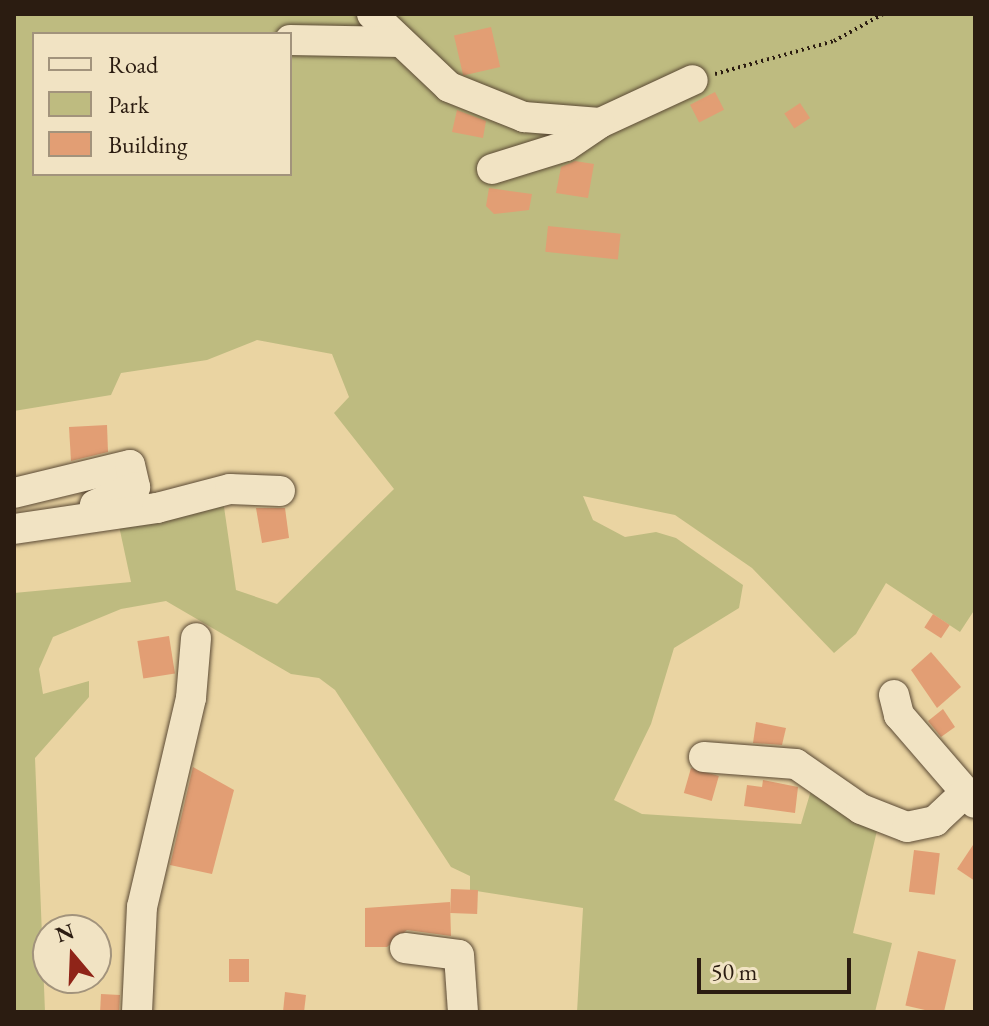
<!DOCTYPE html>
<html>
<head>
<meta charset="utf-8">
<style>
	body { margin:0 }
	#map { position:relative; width:989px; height:1026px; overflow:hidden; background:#ead4a2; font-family:"EB Garamond",serif }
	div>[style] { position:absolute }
	.green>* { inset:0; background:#bebb80 }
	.building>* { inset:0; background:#e29e74; transform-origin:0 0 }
	.path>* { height:4px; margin-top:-2px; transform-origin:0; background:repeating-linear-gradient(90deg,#2b1c11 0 2px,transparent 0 6px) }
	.roads { filter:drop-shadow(0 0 2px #5b4a35) drop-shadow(0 0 2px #5b4a35) }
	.minor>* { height:30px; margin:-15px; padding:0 15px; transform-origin:15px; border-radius:15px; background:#f1e3c3 }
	span { translate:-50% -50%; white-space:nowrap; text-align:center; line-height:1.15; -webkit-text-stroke:6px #f1e3c3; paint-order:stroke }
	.frame { position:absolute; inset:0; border:16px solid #2b1c11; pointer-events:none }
	.legend { position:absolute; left:32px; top:32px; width:260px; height:144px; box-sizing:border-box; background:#f1e3c3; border:2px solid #a2937c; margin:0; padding:10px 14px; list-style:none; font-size:24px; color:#2b1c11 }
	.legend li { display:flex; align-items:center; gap:16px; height:40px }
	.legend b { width:40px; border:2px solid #a2937c }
	.north { position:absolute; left:32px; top:914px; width:80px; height:80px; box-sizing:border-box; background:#f1e3c3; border:2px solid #a2937c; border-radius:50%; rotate:341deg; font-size:22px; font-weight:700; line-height:32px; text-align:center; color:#2b1c11 }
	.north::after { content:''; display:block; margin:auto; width:28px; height:36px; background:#8f2418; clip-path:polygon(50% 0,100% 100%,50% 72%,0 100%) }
	.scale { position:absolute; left:697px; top:958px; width:154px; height:36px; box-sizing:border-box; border:4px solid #2b1c11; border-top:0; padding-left:10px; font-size:24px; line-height:28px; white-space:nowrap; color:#2b1c11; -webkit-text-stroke:6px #f1e3c3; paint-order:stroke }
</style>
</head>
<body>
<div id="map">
	<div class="green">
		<i style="clip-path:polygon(evenodd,14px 14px,975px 14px,975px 609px,960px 632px,886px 583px,856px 634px,834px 653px,752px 568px,675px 515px,583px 496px,593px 520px,625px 537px,656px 532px,676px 538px,743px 585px,739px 608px,674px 648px,651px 724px,614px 800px,642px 814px,801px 824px,815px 777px,879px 822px,853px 933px,892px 943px,875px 1012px,577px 1012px,583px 908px,470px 890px,470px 876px,451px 867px,335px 690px,319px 678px,291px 674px,166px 601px,121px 609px,53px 637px,39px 669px,43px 694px,89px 681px,89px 697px,35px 758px,45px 1012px,14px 1012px,14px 593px,131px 582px,116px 512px,222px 493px,236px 590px,277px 604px,394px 489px,334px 413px,349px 397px,332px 354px,257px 340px,207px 360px,121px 373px,111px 395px,14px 411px,14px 14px,34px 34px,290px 34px,290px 174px,34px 174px,34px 34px)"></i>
	</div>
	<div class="building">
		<i style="left:491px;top:27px;width:41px;height:38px;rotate:77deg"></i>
		<i style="left:715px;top:92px;width:20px;height:28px;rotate:63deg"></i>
		<i style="left:800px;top:103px;width:18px;height:19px;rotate:56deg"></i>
		<i style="clip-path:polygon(457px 110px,486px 121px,483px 138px,452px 132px)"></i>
		<i style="clip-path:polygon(575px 161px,594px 164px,588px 198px,556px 193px,561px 167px)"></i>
		<i style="clip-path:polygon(489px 188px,532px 194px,529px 210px,494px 214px,486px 206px)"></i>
		<i style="left:548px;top:226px;width:73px;height:26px;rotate:6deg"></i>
		<i style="clip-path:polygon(107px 425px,108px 452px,71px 461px,69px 427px)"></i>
		<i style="clip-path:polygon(256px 508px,285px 508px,289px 538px,262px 543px)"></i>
		<i style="left:933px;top:614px;width:20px;height:16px;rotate:33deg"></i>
		<i style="left:169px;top:636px;width:38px;height:32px;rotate:81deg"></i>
		<i style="clip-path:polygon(931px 652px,961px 687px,937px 708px,911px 670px)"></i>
		<i style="clip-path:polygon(943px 709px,955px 727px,941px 737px,928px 721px)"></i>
		<i style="clip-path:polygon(756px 722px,786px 728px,782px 745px,753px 743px)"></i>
		<i style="clip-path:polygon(193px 767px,234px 790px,212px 874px,170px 865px)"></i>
		<i style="left:691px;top:768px;width:29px;height:26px;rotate:16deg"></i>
		<i style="clip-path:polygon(763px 780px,798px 787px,795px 813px,744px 806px,747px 785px,762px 787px)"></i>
		<i style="clip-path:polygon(975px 842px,975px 881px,957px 869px)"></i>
		<i style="left:914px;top:850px;width:26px;height:42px;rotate:7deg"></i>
		<i style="left:451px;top:889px;width:27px;height:24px;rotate:2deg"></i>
		<i style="clip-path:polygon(450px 902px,451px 936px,407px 930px,387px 947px,365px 947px,365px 908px)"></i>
		<i style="left:918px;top:951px;width:39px;height:56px;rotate:13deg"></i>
		<i style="left:249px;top:959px;width:23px;height:20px;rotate:90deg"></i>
		<i style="clip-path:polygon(285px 992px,306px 995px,304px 1012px,283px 1012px)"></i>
		<i style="left:101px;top:994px;width:19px;height:17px;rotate:3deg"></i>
	</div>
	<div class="path">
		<i style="left:715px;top:74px;width:123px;rotate:-15.5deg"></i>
		<i style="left:834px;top:41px;width:56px;rotate:-28.9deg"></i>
	</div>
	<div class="roads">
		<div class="minor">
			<i style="left:372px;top:14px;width:106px;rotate:43.5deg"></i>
			<i style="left:449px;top:87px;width:81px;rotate:21.8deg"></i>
			<i style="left:524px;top:117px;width:76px;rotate:4.5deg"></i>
			<i style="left:600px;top:123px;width:102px;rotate:-24.8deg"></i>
			<i style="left:290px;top:40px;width:111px;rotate:1deg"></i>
			<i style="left:492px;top:169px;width:77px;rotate:-17.3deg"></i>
			<i style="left:566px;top:146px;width:41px;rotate:-34.1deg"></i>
			<i style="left:14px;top:493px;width:119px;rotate:-13.6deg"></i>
			<i style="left:130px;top:465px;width:23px;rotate:77deg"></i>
			<i style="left:135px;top:487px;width:44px;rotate:155.8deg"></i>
			<i style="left:14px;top:529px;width:145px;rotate:-8.4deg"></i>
			<i style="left:157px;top:508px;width:75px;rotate:-14.6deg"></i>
			<i style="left:230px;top:489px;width:50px;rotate:2.3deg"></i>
			<i style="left:894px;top:695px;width:21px;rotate:76deg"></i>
			<i style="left:899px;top:715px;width:116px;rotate:49.2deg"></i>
			<i style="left:704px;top:757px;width:92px;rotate:4.4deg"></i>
			<i style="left:796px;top:764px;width:79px;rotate:34.7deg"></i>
			<i style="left:861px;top:809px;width:49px;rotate:21.4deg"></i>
			<i style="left:907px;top:827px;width:29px;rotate:-12deg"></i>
			<i style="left:935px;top:821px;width:42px;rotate:-43.1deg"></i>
			<i style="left:405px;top:948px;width:54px;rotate:7.4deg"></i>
			<i style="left:459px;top:955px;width:57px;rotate:86deg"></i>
			<i style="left:137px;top:1012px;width:105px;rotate:-87.3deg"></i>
			<i style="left:142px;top:907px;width:215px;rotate:-76.8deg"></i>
			<i style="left:191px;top:698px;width:60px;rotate:-85.2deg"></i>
		</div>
	</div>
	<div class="frame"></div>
	<ul class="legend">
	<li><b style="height:10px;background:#f1e3c3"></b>Road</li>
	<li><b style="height:22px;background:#bebb80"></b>Park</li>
	<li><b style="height:22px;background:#e29e74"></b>Building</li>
	</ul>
	<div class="north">N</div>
	<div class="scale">50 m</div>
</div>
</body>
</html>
